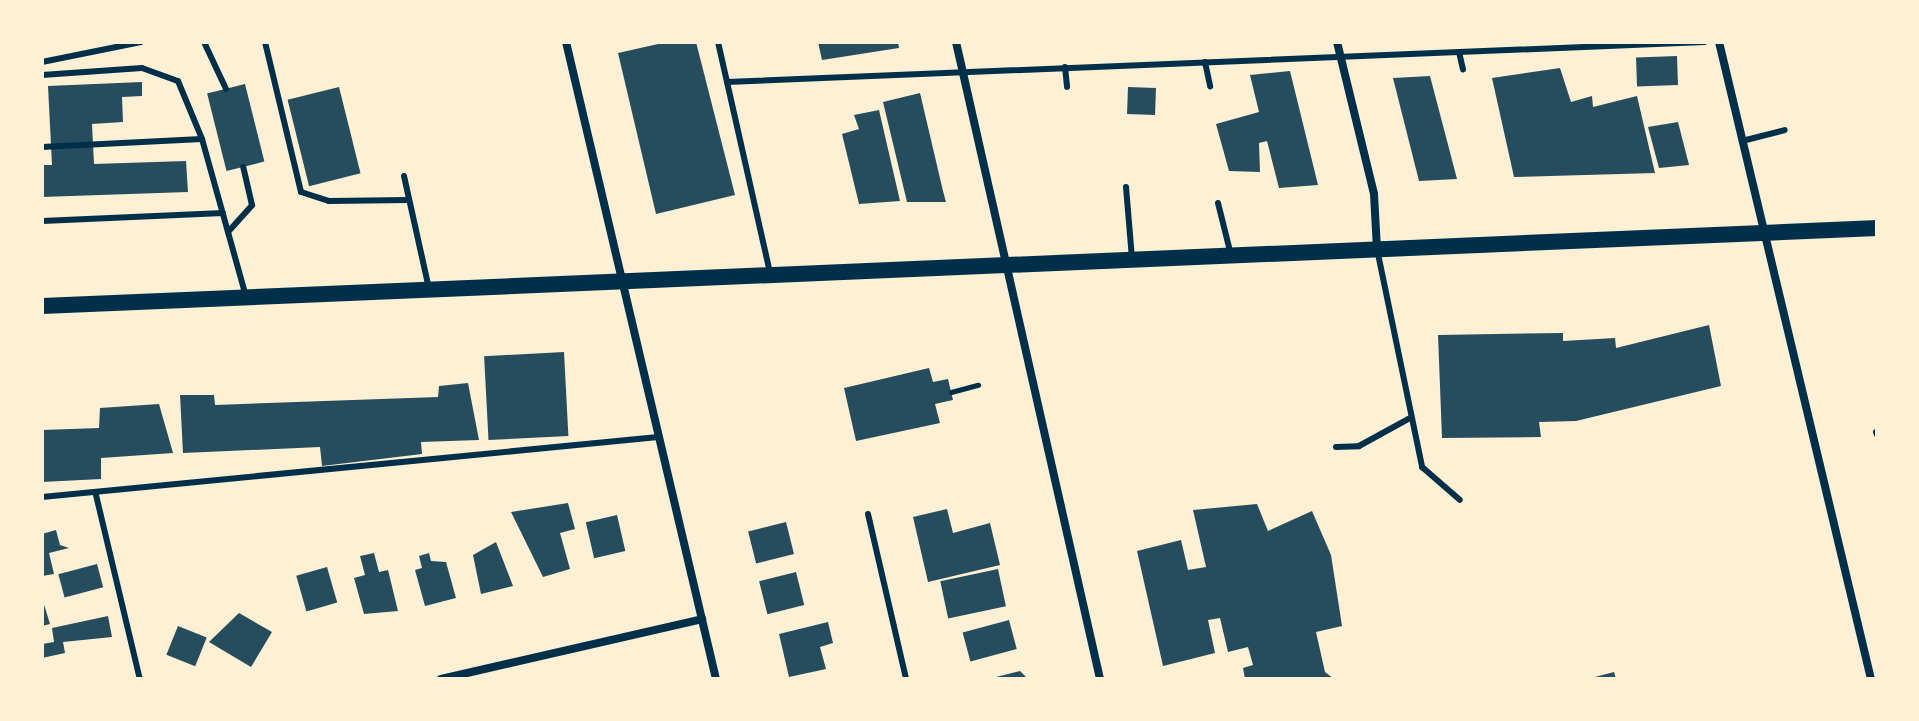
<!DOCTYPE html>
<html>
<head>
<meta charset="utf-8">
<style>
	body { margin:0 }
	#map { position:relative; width:1919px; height:721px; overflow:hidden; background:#fdf0d5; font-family:"Asap Condensed",sans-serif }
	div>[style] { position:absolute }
	.building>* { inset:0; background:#264d5e; transform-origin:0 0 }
	.path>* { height:5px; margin:-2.5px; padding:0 2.5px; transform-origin:2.5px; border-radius:2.5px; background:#003049 }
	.service>* { height:6px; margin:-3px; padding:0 3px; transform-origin:3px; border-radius:3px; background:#003049 }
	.minor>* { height:8px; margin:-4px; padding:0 4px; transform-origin:4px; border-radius:4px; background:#003049 }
	.secondary>* { height:16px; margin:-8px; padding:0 8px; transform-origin:8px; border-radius:8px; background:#003049 }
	span { translate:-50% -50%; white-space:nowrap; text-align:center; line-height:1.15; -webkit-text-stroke:7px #fdf0d5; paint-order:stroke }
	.frame { position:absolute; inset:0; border:44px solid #fdf0d5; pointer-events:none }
</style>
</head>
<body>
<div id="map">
	<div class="building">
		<i style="clip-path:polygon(667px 42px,696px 42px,735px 195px,656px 214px,618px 53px)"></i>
		<i style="clip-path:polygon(818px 42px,898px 42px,899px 48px,822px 60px)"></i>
		<i style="left:1677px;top:56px;width:29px;height:41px;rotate:88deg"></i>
		<i style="clip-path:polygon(1560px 68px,1571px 102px,1592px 96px,1593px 107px,1637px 96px,1655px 173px,1514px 177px,1492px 78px)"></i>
		<i style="clip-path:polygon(1290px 71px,1318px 185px,1279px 188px,1267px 141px,1259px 143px,1260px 172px,1229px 171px,1216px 124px,1259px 112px,1250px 75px)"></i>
		<i style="clip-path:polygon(1430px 76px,1457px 179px,1419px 181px,1393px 78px)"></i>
		<i style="clip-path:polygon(142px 82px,142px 96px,122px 97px,123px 122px,92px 124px,94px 164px,186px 161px,188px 192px,42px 197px,42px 165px,52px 165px,48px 86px)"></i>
		<i style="left:245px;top:84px;width:80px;height:39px;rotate:76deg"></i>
		<i style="left:339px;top:87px;width:89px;height:53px;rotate:76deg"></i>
		<i style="left:1128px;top:87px;width:28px;height:27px;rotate:2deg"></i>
		<i style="clip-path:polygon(920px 93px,943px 191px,946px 202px,907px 202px,883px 102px)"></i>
		<i style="clip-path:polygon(879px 110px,900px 201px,859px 204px,842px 134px,859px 129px,854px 115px)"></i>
		<i style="clip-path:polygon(1678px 122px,1689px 165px,1659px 168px,1648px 127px)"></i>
		<i style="clip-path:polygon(1709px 325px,1721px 386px,1576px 421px,1539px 422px,1541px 437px,1442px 438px,1438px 335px,1563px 333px,1563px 341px,1615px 338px,1616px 348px)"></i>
		<i style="left:564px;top:352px;width:84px;height:80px;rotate:87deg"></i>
		<i style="clip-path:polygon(929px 368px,933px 382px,948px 379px,953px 400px,935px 404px,940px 423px,856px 441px,844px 388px)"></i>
		<i style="clip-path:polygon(468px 383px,479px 440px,421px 442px,422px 454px,322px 466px,320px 447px,183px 453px,180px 395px,214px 395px,215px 405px,438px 397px,439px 386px)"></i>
		<i style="clip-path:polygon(159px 404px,173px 453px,101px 458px,101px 479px,42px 482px,42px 430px,99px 428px,100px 408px)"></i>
		<i style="clip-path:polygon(568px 503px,575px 529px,560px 533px,570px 569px,543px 577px,511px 512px)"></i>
		<i style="clip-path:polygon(1257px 504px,1268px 531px,1312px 511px,1331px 555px,1342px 626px,1316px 632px,1325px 672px,1334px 679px,1245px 679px,1243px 668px,1253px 665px,1248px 647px,1228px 652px,1220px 618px,1208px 620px,1215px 653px,1163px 666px,1137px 551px,1181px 540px,1188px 570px,1206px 567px,1193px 510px)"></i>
		<i style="clip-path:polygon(947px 509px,953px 533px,990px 523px,1000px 565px,928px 582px,913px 517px)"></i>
		<i style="left:617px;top:515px;width:37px;height:32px;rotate:77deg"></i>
		<i style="left:786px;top:522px;width:33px;height:39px;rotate:76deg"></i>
		<i style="clip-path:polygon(56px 530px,60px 545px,69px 548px,49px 553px,54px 574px,42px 576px,42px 534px)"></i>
		<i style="clip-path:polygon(496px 542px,513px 586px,481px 594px,473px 555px)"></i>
		<i style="clip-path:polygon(374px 553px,379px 572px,388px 570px,398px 611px,364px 614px,354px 578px,365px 575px,360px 556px)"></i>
		<i style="clip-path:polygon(429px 553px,431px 561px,446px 562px,456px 598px,425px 606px,415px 570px,422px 568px,419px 556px)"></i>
		<i style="left:97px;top:564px;width:24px;height:40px;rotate:75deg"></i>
		<i style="left:327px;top:567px;width:37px;height:32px;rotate:74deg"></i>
		<i style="left:998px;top:569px;width:38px;height:59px;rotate:78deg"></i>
		<i style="left:796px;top:572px;width:34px;height:38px;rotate:76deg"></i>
		<i style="clip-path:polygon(42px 598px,50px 624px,42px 626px)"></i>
		<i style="clip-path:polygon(239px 613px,272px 632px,251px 667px,209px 642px)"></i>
		<i style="clip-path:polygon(108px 616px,112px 637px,63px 642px,65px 653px,42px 658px,42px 644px,54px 642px,52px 628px)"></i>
		<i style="left:1009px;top:620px;width:30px;height:48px;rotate:75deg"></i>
		<i style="clip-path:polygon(828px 622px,833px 643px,820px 647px,826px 669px,789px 677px,779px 634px)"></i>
		<i style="left:178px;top:626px;width:31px;height:31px;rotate:22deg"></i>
		<i style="clip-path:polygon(1020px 671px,1028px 679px,992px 679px,992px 678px)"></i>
		<i style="clip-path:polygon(1614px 672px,1616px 679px,1591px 679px,1591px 678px)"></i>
	</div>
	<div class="path">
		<i style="left:951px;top:392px;width:28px;rotate:-15deg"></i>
	</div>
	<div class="service">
		<i style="left:204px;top:42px;width:52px;rotate:64.9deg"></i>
		<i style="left:265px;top:42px;width:154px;rotate:76.5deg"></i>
		<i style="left:301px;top:192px;width:29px;rotate:18deg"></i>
		<i style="left:329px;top:201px;width:80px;rotate:-0.7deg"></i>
		<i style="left:718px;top:42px;width:237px;rotate:77.3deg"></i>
		<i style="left:1459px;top:52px;width:18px;rotate:77deg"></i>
		<i style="left:42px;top:62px;width:101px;rotate:-11.4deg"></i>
		<i style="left:1205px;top:62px;width:25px;rotate:78deg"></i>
		<i style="left:1065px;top:67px;width:20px;rotate:84deg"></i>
		<i style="left:42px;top:75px;width:100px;rotate:-4deg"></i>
		<i style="left:142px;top:68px;width:38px;rotate:20deg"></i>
		<i style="left:178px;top:81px;width:63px;rotate:67.5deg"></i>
		<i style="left:727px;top:82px;width:978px;rotate:-2.34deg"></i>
		<i style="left:1742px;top:141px;width:44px;rotate:-14.3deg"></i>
		<i style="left:42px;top:147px;width:160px;rotate:-2.9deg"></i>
		<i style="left:202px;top:139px;width:164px;rotate:74.4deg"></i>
		<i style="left:404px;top:176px;width:116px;rotate:77.5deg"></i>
		<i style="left:1126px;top:187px;width:72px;rotate:85.2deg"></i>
		<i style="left:1218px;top:203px;width:54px;rotate:76deg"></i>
		<i style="left:42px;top:221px;width:181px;rotate:-2.5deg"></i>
		<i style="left:228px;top:232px;width:36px;rotate:-48deg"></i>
		<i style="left:252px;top:205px;width:39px;rotate:-103deg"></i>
		<i style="left:1377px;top:249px;width:223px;rotate:78.3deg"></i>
		<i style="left:1422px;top:467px;width:50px;rotate:41deg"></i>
		<i style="left:1876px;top:432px;width:3px;rotate:72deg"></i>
		<i style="left:1336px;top:447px;width:23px;rotate:-2deg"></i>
		<i style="left:1359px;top:446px;width:58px;rotate:-28.8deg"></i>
		<i style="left:96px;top:495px;width:189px;rotate:76.6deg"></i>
		<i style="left:42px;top:497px;width:619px;rotate:-5.56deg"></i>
		<i style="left:868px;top:514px;width:169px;rotate:77deg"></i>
	</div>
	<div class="minor">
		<i style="left:566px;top:42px;width:654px;rotate:76.75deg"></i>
		<i style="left:956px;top:42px;width:653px;rotate:77.26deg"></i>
		<i style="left:1337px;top:42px;width:156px;rotate:76.3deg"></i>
		<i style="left:1374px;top:194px;width:55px;rotate:86.9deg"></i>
		<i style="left:1719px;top:42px;width:655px;rotate:76.58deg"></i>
		<i style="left:441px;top:679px;width:268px;rotate:-12.9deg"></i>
	</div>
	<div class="secondary">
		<i style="left:42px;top:306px;width:1837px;rotate:-2.43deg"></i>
	</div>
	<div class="frame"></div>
</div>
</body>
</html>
